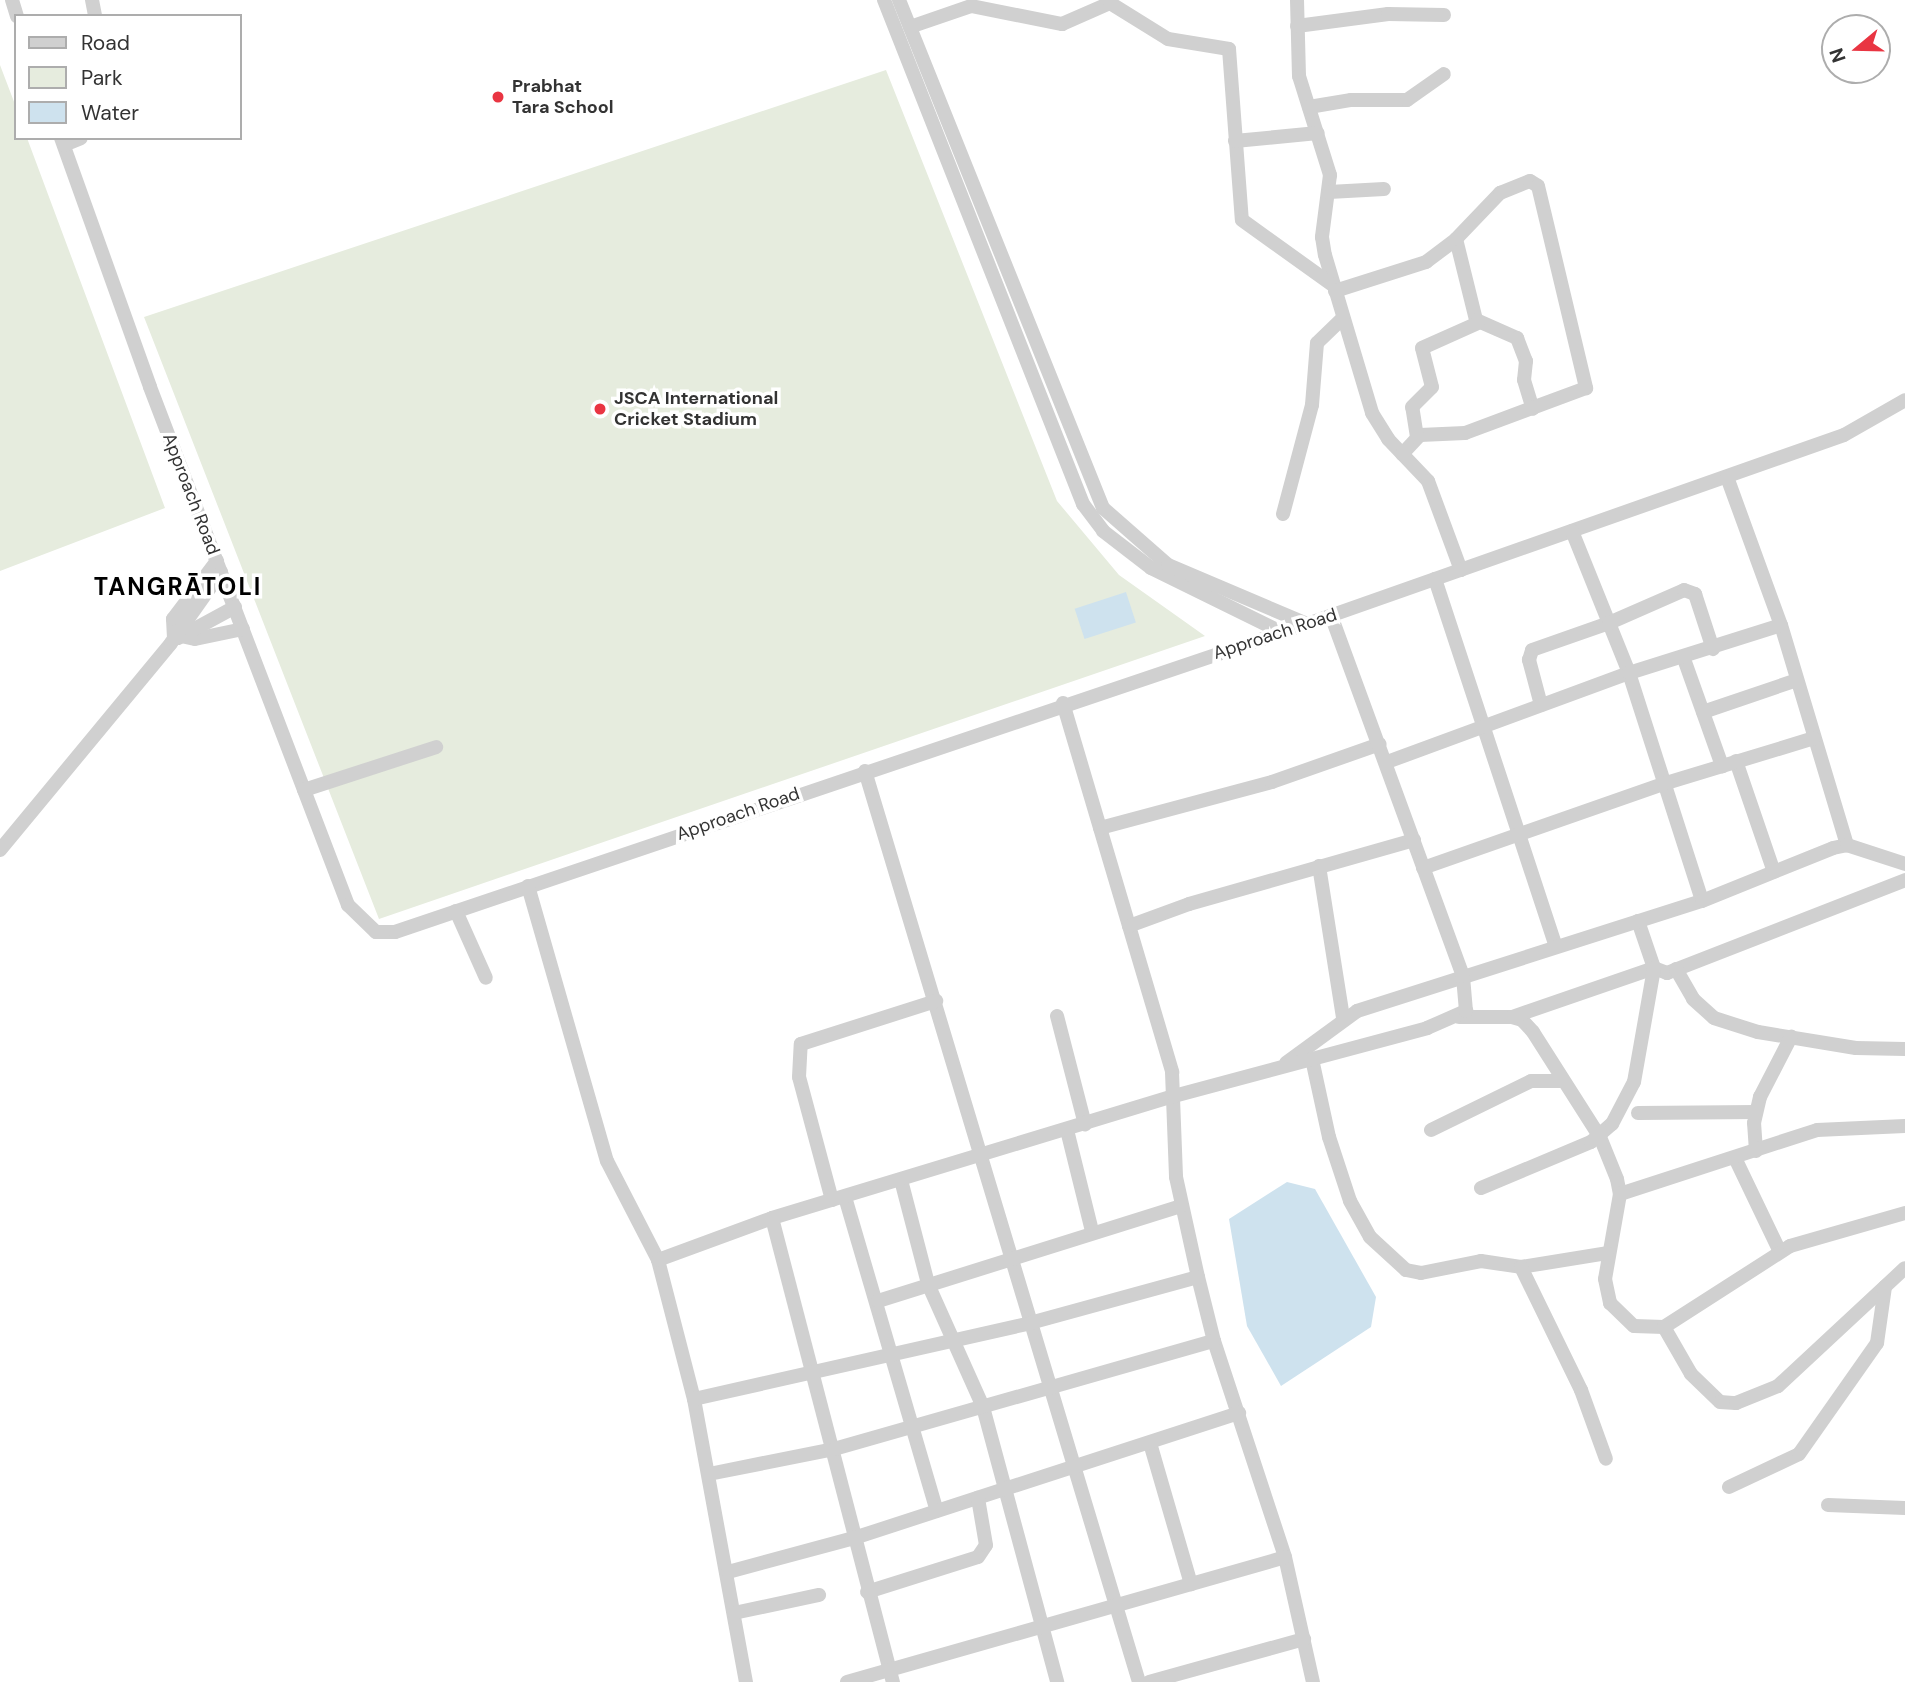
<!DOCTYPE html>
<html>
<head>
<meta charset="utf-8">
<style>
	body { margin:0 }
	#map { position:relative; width:1905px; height:1682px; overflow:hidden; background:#fff; font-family:"DM Sans",sans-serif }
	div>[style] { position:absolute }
	.green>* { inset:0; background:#e6ecde }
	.water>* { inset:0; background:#cee2ee; transform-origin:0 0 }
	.minor>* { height:14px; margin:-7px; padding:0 7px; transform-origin:7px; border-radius:7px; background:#d0d0d0 }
	.dots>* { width:19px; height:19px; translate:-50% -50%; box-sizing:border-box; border:4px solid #fff; border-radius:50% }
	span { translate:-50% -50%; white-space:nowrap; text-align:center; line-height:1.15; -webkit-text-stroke:7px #fff; paint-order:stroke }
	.poi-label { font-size:18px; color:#333; font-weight:700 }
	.left { translate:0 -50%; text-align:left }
	.street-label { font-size:18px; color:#333 }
	.district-label { font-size:24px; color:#000; font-weight:700; letter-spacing:2px }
	.legend { position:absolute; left:14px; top:14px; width:228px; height:126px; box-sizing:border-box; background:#fff; border:2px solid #adadad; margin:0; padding:9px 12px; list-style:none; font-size:21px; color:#333 }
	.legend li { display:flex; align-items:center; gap:14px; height:35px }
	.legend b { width:35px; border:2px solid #adadad }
	.north { position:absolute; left:1821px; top:14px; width:70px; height:70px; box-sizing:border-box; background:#fff; border:2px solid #adadad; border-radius:50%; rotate:251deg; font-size:19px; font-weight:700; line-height:28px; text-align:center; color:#333 }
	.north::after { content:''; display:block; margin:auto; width:24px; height:32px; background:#e93542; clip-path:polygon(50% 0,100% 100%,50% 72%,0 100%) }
</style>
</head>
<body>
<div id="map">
	<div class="green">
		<i style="clip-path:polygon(0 65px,16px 107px,16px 138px,27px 138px,165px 508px,0 571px)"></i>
		<i style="clip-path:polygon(886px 70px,1057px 501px,1119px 575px,1205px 636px,379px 919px,144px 317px)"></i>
	</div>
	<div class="water">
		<i style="left:1126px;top:592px;width:32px;height:54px;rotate:72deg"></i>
		<i style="clip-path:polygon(1287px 1182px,1315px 1189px,1376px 1297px,1371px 1327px,1281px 1386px,1247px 1326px,1229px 1219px)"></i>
	</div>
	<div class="minor">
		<i style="left:12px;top:0;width:17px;rotate:73deg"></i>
		<i style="left:92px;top:0;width:16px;rotate:79deg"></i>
		<i style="left:884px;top:0;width:542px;rotate:68.45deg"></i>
		<i style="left:1083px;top:504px;width:34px;rotate:53deg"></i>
		<i style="left:1103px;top:531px;width:61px;rotate:37.6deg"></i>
		<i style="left:1151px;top:568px;width:145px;rotate:26.2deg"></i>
		<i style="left:899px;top:0;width:547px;rotate:68.12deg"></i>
		<i style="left:1103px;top:508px;width:86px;rotate:41.2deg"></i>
		<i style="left:1168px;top:565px;width:151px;rotate:23deg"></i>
		<i style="left:1297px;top:0;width:76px;rotate:88.5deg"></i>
		<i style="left:1299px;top:76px;width:104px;rotate:72.6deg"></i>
		<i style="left:1330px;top:175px;width:63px;rotate:97.4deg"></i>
		<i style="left:1322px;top:237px;width:18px;rotate:81deg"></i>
		<i style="left:1325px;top:255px;width:165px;rotate:73.4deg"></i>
		<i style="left:1372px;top:413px;width:31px;rotate:58deg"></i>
		<i style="left:1388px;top:439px;width:58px;rotate:46.4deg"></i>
		<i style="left:1428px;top:481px;width:95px;rotate:69.7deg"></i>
		<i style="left:1297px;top:26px;width:92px;rotate:-7.5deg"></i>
		<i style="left:1388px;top:14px;width:56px;rotate:1deg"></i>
		<i style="left:910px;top:27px;width:65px;rotate:-19deg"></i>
		<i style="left:971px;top:6px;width:93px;rotate:11.2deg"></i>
		<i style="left:1062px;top:24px;width:52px;rotate:-23.6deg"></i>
		<i style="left:1110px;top:3px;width:68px;rotate:31.8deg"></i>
		<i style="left:1168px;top:39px;width:62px;rotate:9.3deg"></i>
		<i style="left:1229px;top:49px;width:171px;rotate:85.7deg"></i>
		<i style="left:1242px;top:220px;width:113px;rotate:35.7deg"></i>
		<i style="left:1309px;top:107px;width:43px;rotate:-9.5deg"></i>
		<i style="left:1351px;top:100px;width:56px"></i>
		<i style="left:1407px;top:100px;width:45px;rotate:-35.1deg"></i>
		<i style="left:61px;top:138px;width:264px;rotate:70.3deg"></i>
		<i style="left:150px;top:387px;width:555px;rotate:69.08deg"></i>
		<i style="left:348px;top:905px;width:39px;rotate:44deg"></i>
		<i style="left:376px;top:932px;width:19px"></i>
		<i style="left:395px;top:932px;width:963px;rotate:-18.66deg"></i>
		<i style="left:1307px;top:624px;width:569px;rotate:-19.39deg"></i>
		<i style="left:1844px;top:435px;width:70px;rotate:-29.8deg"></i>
		<i style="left:1235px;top:141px;width:83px;rotate:-5.5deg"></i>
		<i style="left:64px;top:145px;width:18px;rotate:-22deg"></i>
		<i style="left:1329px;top:192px;width:55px;rotate:-3.1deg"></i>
		<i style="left:1456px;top:239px;width:83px;rotate:76.1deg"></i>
		<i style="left:1476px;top:320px;width:45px;rotate:23.7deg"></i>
		<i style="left:1517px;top:338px;width:25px;rotate:69deg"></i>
		<i style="left:1526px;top:361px;width:19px;rotate:96deg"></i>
		<i style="left:1524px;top:380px;width:30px;rotate:73deg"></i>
		<i style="left:1335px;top:291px;width:96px;rotate:-17.7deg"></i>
		<i style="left:1426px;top:262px;width:38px;rotate:-37deg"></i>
		<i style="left:1456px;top:239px;width:64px;rotate:-46.3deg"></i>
		<i style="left:1500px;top:193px;width:32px;rotate:-22deg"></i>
		<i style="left:1530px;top:181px;width:9px;rotate:32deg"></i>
		<i style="left:1538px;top:186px;width:208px;rotate:76.6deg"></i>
		<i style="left:1586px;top:388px;width:129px;rotate:159.6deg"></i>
		<i style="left:1465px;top:433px;width:45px;rotate:177.5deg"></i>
		<i style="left:1420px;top:435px;width:26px;rotate:133deg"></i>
		<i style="left:1417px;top:437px;width:30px;rotate:-99deg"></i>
		<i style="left:1412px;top:407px;width:28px;rotate:-45deg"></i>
		<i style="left:1432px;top:387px;width:40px;rotate:-104.4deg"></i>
		<i style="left:1422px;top:348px;width:61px;rotate:-24.1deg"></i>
		<i style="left:1727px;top:477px;width:158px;rotate:70deg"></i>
		<i style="left:1781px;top:625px;width:230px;rotate:73.3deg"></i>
		<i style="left:1283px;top:514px;width:113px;rotate:-75.1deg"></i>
		<i style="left:1312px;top:405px;width:62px;rotate:-85.4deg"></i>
		<i style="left:1317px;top:343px;width:36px;rotate:-44deg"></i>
		<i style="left:1572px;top:531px;width:153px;rotate:68.1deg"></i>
		<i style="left:1629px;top:673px;width:239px;rotate:72.2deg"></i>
		<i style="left:1435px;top:579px;width:387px;rotate:71.8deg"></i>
		<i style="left:181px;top:636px;width:14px;rotate:12deg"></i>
		<i style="left:195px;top:639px;width:49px;rotate:-11.8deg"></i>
		<i style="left:174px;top:638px;width:19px;rotate:-93deg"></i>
		<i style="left:173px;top:619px;width:73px;rotate:-52.8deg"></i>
		<i style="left:178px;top:638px;width:65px;rotate:-28.5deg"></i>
		<i style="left:1684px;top:659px;width:114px;rotate:70.4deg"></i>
		<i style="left:1063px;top:703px;width:385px;rotate:73.5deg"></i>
		<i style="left:1172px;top:1072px;width:105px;rotate:87.8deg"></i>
		<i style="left:1176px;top:1177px;width:102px;rotate:77.6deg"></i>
		<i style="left:1198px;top:1277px;width:66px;rotate:76deg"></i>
		<i style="left:1214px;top:1341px;width:227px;rotate:71.8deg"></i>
		<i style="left:1285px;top:1557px;width:128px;rotate:77.4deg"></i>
		<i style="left:1541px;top:705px;width:47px;rotate:-104.9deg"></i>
		<i style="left:1529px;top:660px;width:10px;rotate:-73deg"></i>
		<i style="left:1532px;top:650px;width:82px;rotate:-19.3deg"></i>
		<i style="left:1609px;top:623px;width:82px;rotate:-23.7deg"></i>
		<i style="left:1684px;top:590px;width:12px;rotate:20deg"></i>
		<i style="left:1695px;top:594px;width:58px;rotate:71.9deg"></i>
		<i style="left:1703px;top:712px;width:99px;rotate:-18.8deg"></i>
		<i style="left:1736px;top:761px;width:117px;rotate:71.1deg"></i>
		<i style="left:1387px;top:762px;width:258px;rotate:-20.2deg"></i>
		<i style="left:1629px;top:673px;width:159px;rotate:-17.5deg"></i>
		<i style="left:865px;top:771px;width:951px;rotate:73.26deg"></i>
		<i style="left:304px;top:790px;width:139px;rotate:-18deg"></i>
		<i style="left:1100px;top:828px;width:178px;rotate:-15deg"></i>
		<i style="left:1272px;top:782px;width:114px;rotate:-19.4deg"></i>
		<i style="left:0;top:850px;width:268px;rotate:-50.4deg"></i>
		<i style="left:171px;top:643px;width:87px;rotate:-54.8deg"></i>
		<i style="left:1319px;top:866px;width:153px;rotate:81deg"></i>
		<i style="left:1423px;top:868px;width:254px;rotate:-19.3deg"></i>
		<i style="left:1663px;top:784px;width:158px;rotate:-16.9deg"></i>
		<i style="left:528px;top:886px;width:286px;rotate:74deg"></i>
		<i style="left:607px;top:1161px;width:111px;rotate:62.7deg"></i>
		<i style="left:658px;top:1260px;width:144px;rotate:75.5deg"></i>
		<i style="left:694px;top:1399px;width:288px;rotate:79.6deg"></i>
		<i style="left:456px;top:911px;width:73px;rotate:65.9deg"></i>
		<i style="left:1638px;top:921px;width:50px;rotate:71.2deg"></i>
		<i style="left:1654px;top:968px;width:14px;rotate:21deg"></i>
		<i style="left:1667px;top:973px;width:256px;rotate:-21.3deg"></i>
		<i style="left:1129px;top:926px;width:64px;rotate:-20.1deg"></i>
		<i style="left:1189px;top:904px;width:234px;rotate:-15.9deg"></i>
		<i style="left:1676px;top:969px;width:34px;rotate:60deg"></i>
		<i style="left:1693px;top:999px;width:28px;rotate:42deg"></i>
		<i style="left:1714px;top:1018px;width:46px;rotate:17.7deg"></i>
		<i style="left:1758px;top:1032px;width:99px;rotate:9.3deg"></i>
		<i style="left:1856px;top:1048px;width:49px;rotate:1.2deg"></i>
		<i style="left:1057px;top:1016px;width:112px;rotate:75.5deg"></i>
		<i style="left:1459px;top:1017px;width:53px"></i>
		<i style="left:1512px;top:1017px;width:10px;rotate:17deg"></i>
		<i style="left:1522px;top:1020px;width:16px;rotate:47deg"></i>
		<i style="left:1533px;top:1032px;width:125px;rotate:57.5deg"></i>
		<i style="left:1600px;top:1137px;width:45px;rotate:68deg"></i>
		<i style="left:1617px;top:1179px;width:15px;rotate:79deg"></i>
		<i style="left:1620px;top:1194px;width:86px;rotate:100deg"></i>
		<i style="left:1605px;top:1279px;width:25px;rotate:78deg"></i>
		<i style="left:1610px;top:1303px;width:33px;rotate:44deg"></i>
		<i style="left:1634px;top:1326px;width:30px;rotate:2deg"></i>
		<i style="left:1664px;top:1327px;width:54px;rotate:60.1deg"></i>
		<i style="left:1691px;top:1374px;width:40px;rotate:44deg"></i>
		<i style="left:1720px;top:1402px;width:16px;rotate:4deg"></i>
		<i style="left:1736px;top:1403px;width:45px;rotate:-22deg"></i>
		<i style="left:1778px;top:1386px;width:173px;rotate:-42.9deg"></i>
		<i style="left:1512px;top:1017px;width:150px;rotate:-19deg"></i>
		<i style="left:1312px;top:1059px;width:80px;rotate:77.7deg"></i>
		<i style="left:1329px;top:1137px;width:67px;rotate:71.8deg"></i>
		<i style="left:1350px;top:1201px;width:41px;rotate:60.9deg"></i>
		<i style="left:1370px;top:1237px;width:49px;rotate:42.5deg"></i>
		<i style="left:1406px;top:1270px;width:15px;rotate:11deg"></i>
		<i style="left:1421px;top:1273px;width:61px;rotate:-11.3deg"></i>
		<i style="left:1481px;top:1261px;width:40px;rotate:8.5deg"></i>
		<i style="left:1521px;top:1267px;width:87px;rotate:-9.2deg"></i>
		<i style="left:1286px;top:1063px;width:88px;rotate:-36.2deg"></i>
		<i style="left:1357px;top:1011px;width:362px;rotate:-17.7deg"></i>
		<i style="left:1702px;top:901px;width:141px;rotate:-22deg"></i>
		<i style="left:1833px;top:848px;width:14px;rotate:-12deg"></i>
		<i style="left:1847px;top:845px;width:61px;rotate:18.1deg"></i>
		<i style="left:1638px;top:1113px;width:118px;rotate:-0.5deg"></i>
		<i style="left:1067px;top:1130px;width:104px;rotate:76.1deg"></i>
		<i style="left:1431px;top:1130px;width:111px;rotate:-26.1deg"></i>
		<i style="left:1531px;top:1081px;width:32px"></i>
		<i style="left:1756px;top:1151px;width:28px;rotate:-94deg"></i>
		<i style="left:1754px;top:1123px;width:27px;rotate:-77deg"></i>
		<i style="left:1760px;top:1097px;width:68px;rotate:-62.7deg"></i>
		<i style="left:1735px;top:1158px;width:104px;rotate:64.4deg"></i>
		<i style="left:901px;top:1180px;width:107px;rotate:75.4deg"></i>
		<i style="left:928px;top:1284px;width:135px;rotate:65.9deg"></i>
		<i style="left:983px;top:1407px;width:285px;rotate:74.9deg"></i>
		<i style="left:1481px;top:1188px;width:119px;rotate:-22.7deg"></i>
		<i style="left:1591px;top:1142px;width:28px;rotate:-41deg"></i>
		<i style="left:1612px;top:1124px;width:47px;rotate:-62.4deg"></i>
		<i style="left:1634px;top:1082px;width:116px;rotate:-80deg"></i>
		<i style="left:1620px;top:1194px;width:207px;rotate:-18deg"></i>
		<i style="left:1817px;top:1130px;width:88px;rotate:-2.6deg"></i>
		<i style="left:845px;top:1197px;width:327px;rotate:73.7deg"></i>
		<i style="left:832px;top:1200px;width:127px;rotate:-105deg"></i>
		<i style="left:799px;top:1077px;width:33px;rotate:-87deg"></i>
		<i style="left:801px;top:1044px;width:142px;rotate:-17.7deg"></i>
		<i style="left:772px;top:1218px;width:480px;rotate:75.4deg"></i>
		<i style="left:658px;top:1260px;width:121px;rotate:-20.2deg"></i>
		<i style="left:772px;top:1218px;width:420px;rotate:-16.9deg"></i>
		<i style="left:1174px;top:1096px;width:262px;rotate:-15deg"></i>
		<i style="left:1427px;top:1028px;width:43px;rotate:-23.6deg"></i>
		<i style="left:1466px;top:1011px;width:35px;rotate:-95deg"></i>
		<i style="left:1463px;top:976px;width:384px;rotate:-110.1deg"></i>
		<i style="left:1521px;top:1267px;width:137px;rotate:64deg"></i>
		<i style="left:1581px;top:1390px;width:73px;rotate:70.1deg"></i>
		<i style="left:878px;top:1301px;width:318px;rotate:-17.4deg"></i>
		<i style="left:1664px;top:1327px;width:150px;rotate:-32.7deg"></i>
		<i style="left:1790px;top:1246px;width:120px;rotate:-16deg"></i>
		<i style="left:694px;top:1399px;width:344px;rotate:-12.7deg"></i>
		<i style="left:1030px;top:1323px;width:174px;rotate:-15.3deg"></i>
		<i style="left:1150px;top:1443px;width:147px;rotate:73.8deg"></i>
		<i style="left:709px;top:1474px;width:127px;rotate:-11.3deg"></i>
		<i style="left:834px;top:1449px;width:395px;rotate:-15.9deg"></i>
		<i style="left:1729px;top:1487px;width:77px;rotate:-25.2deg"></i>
		<i style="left:1799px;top:1454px;width:136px;rotate:-54.9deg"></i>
		<i style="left:1877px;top:1343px;width:57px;rotate:-81.9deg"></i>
		<i style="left:1828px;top:1505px;width:77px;rotate:2.2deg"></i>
		<i style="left:728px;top:1572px;width:131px;rotate:-15.1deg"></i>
		<i style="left:854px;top:1538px;width:405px;rotate:-18deg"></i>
		<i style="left:867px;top:1592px;width:116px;rotate:-17.5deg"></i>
		<i style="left:978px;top:1557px;width:14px;rotate:-56deg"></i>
		<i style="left:986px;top:1545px;width:48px;rotate:-99.7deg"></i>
		<i style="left:734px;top:1613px;width:87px;rotate:-12deg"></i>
		<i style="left:847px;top:1682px;width:455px;rotate:-15.9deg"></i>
		<i style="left:1149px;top:1682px;width:161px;rotate:-15.5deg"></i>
	</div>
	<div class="dots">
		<i style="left:498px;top:97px;background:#e93542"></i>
		<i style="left:600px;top:409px;background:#e93542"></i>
	</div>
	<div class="poi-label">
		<span class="left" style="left:512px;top:97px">Prabhat<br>Tara School</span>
		<span class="left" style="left:614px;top:409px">JSCA International<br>Cricket Stadium</span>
	</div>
	<div class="street-label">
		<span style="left:191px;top:494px;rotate:69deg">Approach Road</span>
		<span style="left:1275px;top:634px;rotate:-18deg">Approach Road</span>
		<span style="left:738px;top:814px;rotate:-19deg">Approach Road</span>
	</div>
	<div class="district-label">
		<span style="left:178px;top:587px">TANGRĀTOLI</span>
	</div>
	<ul class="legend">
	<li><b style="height:9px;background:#d0d0d0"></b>Road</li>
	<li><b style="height:19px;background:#e6ecde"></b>Park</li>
	<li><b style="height:19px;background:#cee2ee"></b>Water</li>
	</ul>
	<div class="north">N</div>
</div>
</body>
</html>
